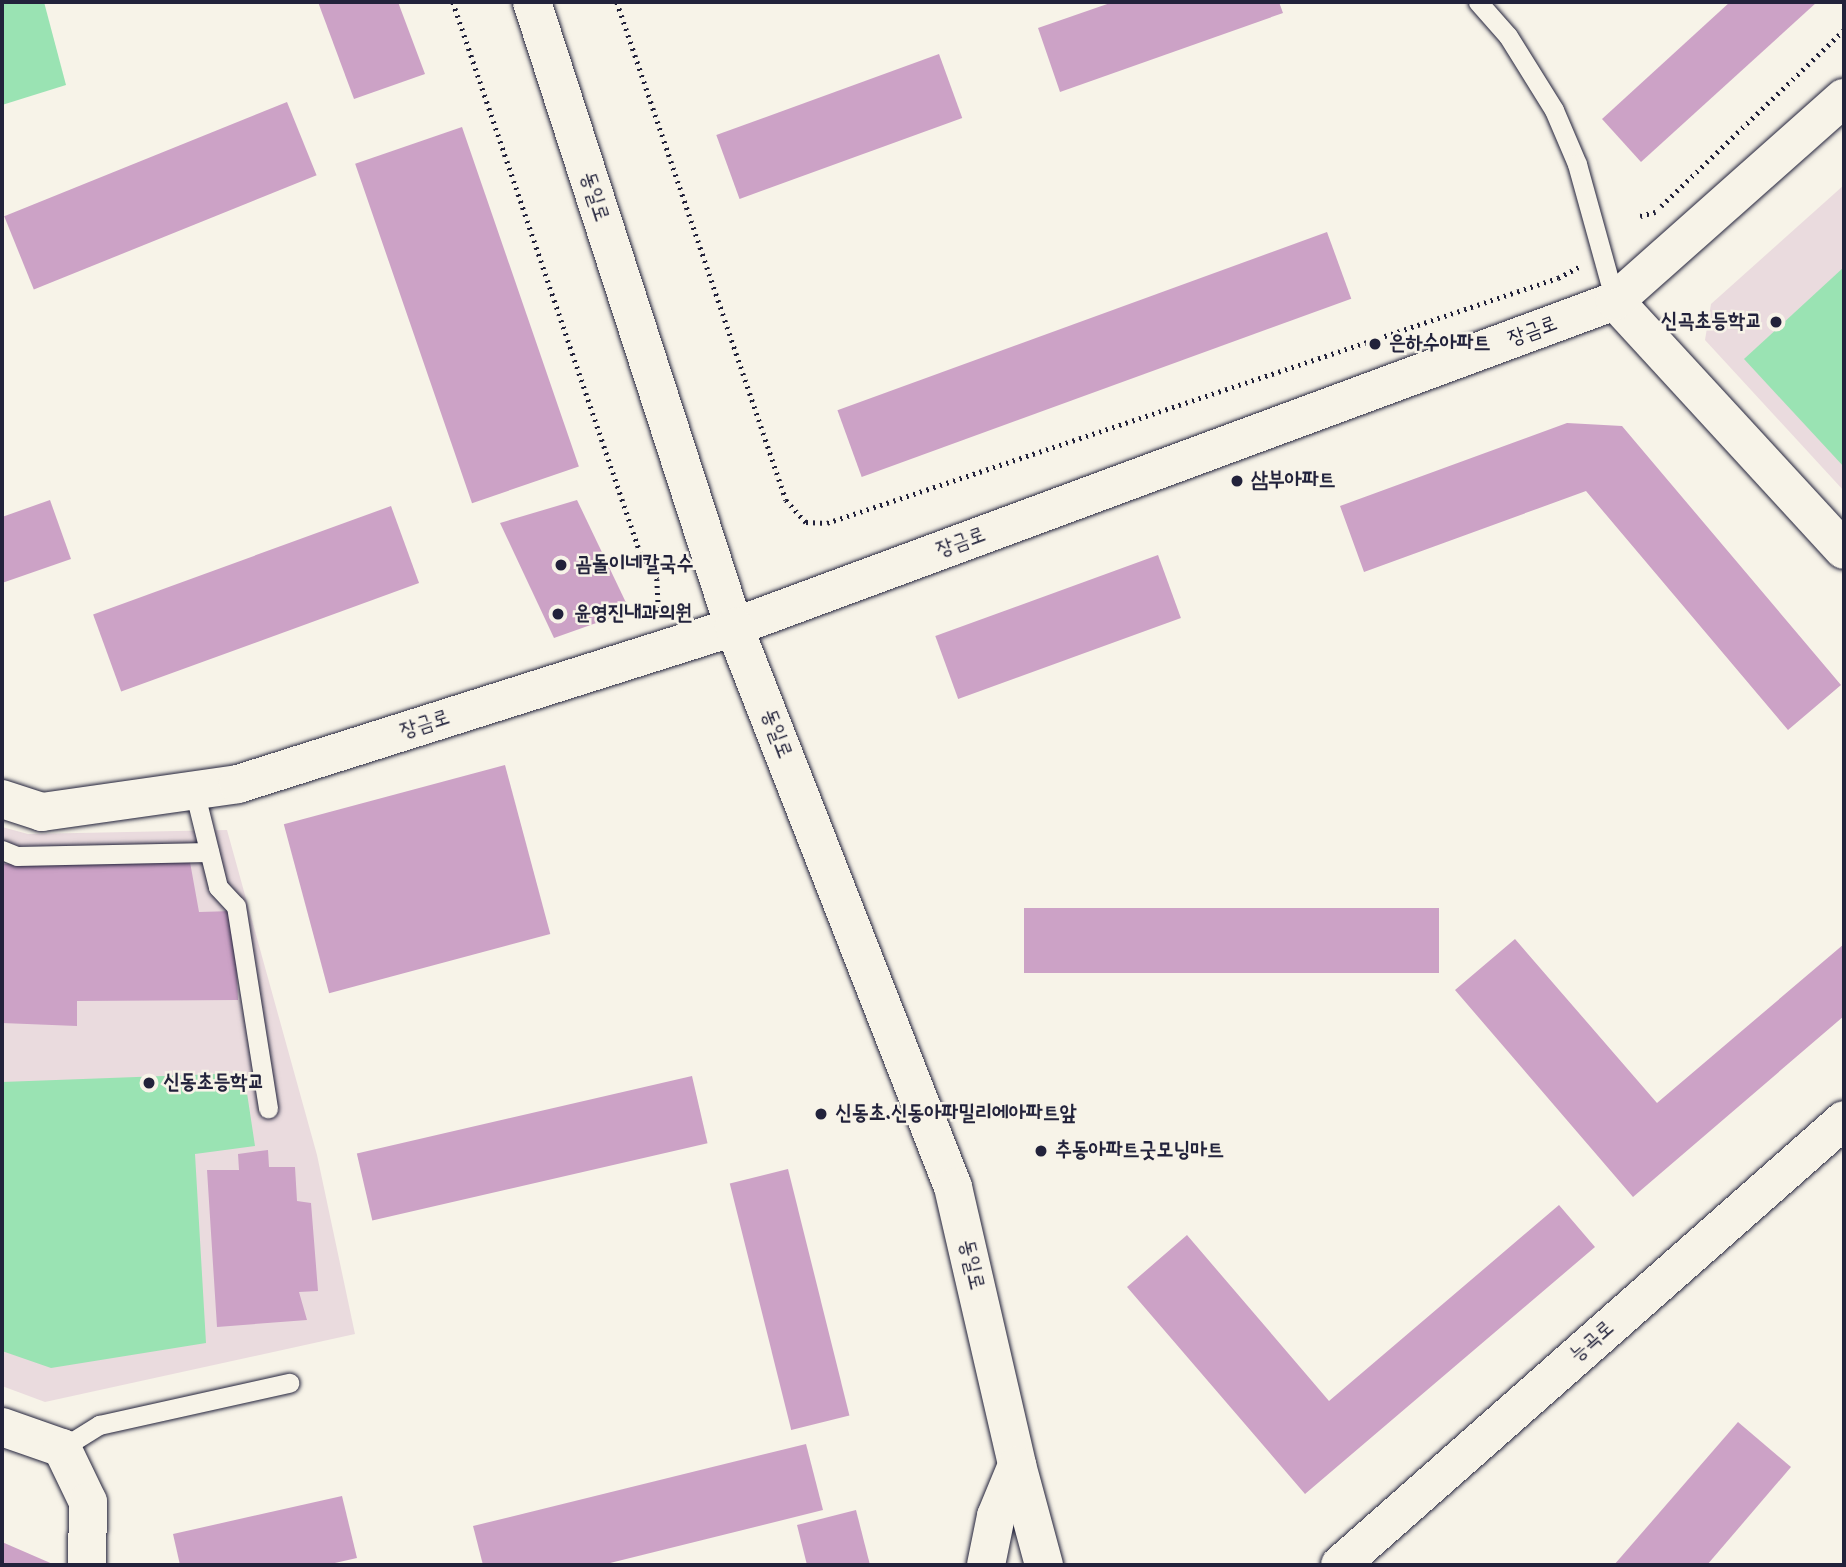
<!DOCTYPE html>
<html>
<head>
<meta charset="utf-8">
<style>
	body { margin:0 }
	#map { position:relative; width:1846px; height:1567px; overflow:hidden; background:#f7f3e8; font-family:Kalam,"Poor Story",sans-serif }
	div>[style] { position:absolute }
	.built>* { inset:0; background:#eadbde }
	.green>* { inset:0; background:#9ae3b3 }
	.building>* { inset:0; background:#cca2c6; transform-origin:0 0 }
	.path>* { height:4.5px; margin-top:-2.25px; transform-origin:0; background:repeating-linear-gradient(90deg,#22223b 0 2px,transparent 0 7px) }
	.roads { filter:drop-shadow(0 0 2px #22223b) drop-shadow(0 0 2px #22223b) }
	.service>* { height:19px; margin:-9.5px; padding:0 9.5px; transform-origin:9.5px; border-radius:9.5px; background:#f7f3e8 }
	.minor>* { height:38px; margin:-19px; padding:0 19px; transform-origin:19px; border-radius:19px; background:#f7f3e8 }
	.tertiary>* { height:38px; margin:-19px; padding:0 19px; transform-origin:19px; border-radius:19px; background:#f7f3e8 }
	.dots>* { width:19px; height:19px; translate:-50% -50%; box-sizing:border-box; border:4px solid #f7f3e8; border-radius:50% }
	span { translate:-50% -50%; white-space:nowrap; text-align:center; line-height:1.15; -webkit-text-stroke:5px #f7f3e8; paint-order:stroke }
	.street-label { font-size:21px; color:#22223b }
	.poi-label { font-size:21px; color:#22223b; font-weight:700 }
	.right { translate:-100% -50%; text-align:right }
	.left { translate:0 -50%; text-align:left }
	.frame { position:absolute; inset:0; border:4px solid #22223b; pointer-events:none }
</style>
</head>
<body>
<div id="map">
	<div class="built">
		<i style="clip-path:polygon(1844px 185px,1844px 491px,1705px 340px,1711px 304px)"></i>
		<i style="clip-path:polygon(2px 827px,28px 834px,227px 830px,317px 1155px,355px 1334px,45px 1402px,2px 1386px)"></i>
	</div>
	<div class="green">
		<i style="clip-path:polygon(2px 2px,44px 2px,66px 85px,2px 105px)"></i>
		<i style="clip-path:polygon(1844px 267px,1844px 467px,1744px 359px)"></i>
		<i style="clip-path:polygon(244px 1073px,255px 1146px,195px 1154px,206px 1343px,51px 1368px,2px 1351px,2px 1082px)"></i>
	</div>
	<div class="building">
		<i style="clip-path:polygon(318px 2px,398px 2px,425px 74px,354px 99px)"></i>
		<i style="clip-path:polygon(1113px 2px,1279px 2px,1283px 13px,1060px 92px,1038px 28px)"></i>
		<i style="clip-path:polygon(1730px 2px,1817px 2px,1641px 162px,1602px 119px)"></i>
		<i style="left:939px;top:54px;width:68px;height:237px;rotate:70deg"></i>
		<i style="left:287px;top:102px;width:79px;height:305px;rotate:68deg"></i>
		<i style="left:462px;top:127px;width:359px;height:113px;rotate:71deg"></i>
		<i style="left:1327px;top:232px;width:71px;height:521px;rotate:70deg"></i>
		<i style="clip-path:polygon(1567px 423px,1622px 426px,1841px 685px,1788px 730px,1586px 491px,1364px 572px,1340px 506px)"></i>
		<i style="clip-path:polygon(50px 500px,71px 559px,2px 583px,2px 517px)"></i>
		<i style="clip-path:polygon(577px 500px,630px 611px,554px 638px,500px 523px)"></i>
		<i style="left:391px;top:506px;width:82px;height:317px;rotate:70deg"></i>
		<i style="left:1158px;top:555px;width:67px;height:237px;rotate:70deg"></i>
		<i style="left:505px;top:765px;width:175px;height:229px;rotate:75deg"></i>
		<i style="clip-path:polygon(190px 862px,199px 912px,234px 911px,238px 1000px,77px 1001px,77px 1026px,2px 1023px,2px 864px)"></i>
		<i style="left:1024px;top:908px;width:415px;height:65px"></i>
		<i style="clip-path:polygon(1515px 939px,1657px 1103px,1844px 944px,1844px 1016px,1633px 1197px,1455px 990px)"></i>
		<i style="left:692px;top:1076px;width:69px;height:344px;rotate:77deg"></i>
		<i style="clip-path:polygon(268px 1150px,269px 1167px,295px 1167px,297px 1201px,311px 1203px,318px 1291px,299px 1292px,307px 1320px,217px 1327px,207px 1170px,239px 1170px,238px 1154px)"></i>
		<i style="left:788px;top:1169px;width:254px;height:60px;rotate:76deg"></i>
		<i style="clip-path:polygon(1559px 1205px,1595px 1247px,1305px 1494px,1127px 1287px,1187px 1235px,1329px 1401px)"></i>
		<i style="clip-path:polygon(1738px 1422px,1791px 1467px,1707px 1565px,1614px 1565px)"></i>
		<i style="clip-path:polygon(806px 1444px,823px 1510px,602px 1565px,483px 1565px,473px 1526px)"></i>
		<i style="clip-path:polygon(342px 1496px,357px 1558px,326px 1565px,180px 1565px,173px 1534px)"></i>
		<i style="clip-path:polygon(856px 1510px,870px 1565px,807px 1565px,797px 1525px)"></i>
		<i style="clip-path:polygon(2px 1542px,55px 1565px,2px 1565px)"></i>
	</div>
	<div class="path">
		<i style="left:453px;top:2px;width:584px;rotate:71.22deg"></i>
		<i style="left:641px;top:555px;width:29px;rotate:56deg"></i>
		<i style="left:657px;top:579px;width:34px;rotate:87deg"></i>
		<i style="left:617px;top:2px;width:526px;rotate:71.25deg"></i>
		<i style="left:786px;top:500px;width:30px;rotate:48deg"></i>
		<i style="left:806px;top:522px;width:21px;rotate:3deg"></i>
		<i style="left:827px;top:523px;width:771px;rotate:-18.53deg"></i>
		<i style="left:1558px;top:278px;width:24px;rotate:-28deg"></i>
		<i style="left:1661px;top:206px;width:254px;rotate:-43.9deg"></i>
		<i style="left:1640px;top:216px;width:16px;rotate:-15deg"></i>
	</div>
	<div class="roads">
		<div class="service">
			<i style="left:1478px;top:2px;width:45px;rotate:48.6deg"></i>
			<i style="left:1508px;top:36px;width:87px;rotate:58.1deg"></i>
			<i style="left:1554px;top:110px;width:59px;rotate:66.9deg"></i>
			<i style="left:1577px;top:164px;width:142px;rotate:74.5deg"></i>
			<i style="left:194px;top:790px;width:100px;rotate:76.1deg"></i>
			<i style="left:218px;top:887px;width:26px;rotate:47deg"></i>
			<i style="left:236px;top:906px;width:205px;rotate:81deg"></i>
			<i style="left:2px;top:850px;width:16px;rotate:22deg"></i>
			<i style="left:17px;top:856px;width:192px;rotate:-1.2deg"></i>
			<i style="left:62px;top:1448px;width:44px;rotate:-31.9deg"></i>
			<i style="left:99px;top:1425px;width:195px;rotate:-12.5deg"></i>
		</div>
		<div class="minor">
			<i style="left:1615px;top:301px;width:338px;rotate:47.4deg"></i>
			<i style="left:2px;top:799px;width:42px;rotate:18deg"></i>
			<i style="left:42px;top:812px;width:198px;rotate:-8.1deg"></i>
			<i style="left:238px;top:784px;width:520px;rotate:-17.56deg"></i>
			<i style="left:734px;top:627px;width:939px;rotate:-20.31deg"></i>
			<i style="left:1615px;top:301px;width:306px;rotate:-41.6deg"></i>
			<i style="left:2px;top:1427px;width:64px;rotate:19.3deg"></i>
			<i style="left:62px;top:1448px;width:60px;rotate:64.3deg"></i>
			<i style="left:88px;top:1502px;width:63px;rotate:90.9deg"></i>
			<i style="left:1340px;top:1565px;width:672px;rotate:-41.44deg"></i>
		</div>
		<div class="tertiary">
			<i style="left:532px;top:2px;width:657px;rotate:72.09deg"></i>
			<i style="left:734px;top:627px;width:601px;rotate:68.64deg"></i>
			<i style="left:953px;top:1187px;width:285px;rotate:77deg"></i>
			<i style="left:1017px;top:1465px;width:104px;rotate:74.9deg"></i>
			<i style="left:986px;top:1565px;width:50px;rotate:-78.5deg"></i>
			<i style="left:996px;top:1516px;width:55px;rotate:-67.6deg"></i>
		</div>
	</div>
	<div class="dots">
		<i style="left:1776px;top:322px;background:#22223b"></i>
		<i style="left:1375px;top:344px;background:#22223b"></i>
		<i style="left:1237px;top:481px;background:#22223b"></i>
		<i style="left:561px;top:565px;background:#22223b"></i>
		<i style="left:558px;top:614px;background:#22223b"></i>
		<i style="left:149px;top:1083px;background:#22223b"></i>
		<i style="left:821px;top:1114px;background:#22223b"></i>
		<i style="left:1041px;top:1151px;background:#22223b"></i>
	</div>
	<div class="street-label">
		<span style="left:594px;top:197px;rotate:72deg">동일로</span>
		<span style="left:1533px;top:332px;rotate:-20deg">장금로</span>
		<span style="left:961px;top:543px;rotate:-20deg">장금로</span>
		<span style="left:425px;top:725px;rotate:-18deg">장금로</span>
		<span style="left:776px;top:734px;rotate:69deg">동일로</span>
		<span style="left:971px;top:1265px;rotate:77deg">동일로</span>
		<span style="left:1592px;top:1342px;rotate:-41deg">능곡로</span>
	</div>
	<div class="poi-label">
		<span class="right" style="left:1762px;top:322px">신곡초등학교</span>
		<span class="left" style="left:1389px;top:344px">은하수아파트</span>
		<span class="left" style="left:1251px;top:481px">삼부아파트</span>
		<span class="left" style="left:575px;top:565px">곰돌이네칼국수</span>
		<span class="left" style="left:574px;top:614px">윤영진내과의원</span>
		<span class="left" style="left:163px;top:1083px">신동초등학교</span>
		<span class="left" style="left:835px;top:1114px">신동초.신동아파밀리에아파트앞</span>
		<span class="left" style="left:1055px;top:1151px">추동아파트굿모닝마트</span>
	</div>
	<div class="frame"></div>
</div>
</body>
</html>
